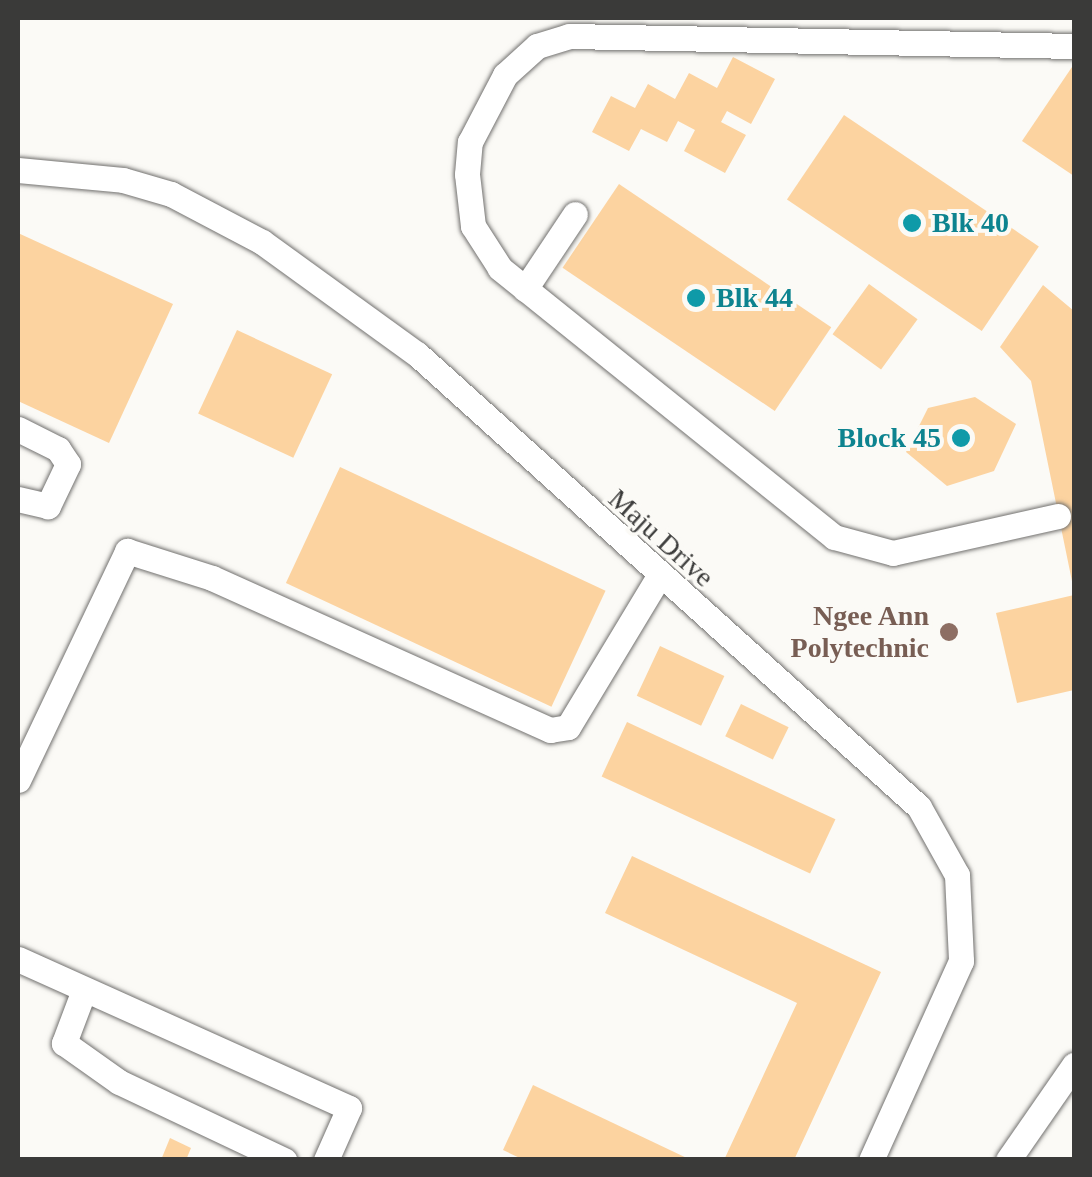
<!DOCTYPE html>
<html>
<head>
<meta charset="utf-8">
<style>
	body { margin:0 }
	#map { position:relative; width:1092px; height:1177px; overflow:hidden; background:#fbfaf6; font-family:Georgia,serif }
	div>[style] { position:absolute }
	.building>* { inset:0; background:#fcd3a0; transform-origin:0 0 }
	.roads { filter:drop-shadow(0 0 2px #72716f) drop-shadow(0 0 2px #72716f) }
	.minor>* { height:25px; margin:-12.5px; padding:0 12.5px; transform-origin:12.5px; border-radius:12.5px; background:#fff }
	.dots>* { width:28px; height:28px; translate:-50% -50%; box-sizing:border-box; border:5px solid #fbfaf6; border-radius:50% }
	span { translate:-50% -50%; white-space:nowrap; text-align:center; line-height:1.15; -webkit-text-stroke:8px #fbfaf6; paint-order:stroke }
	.culture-label { font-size:28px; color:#0d838f; font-weight:700 }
	.left { translate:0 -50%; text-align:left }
	.right { translate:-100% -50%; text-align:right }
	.street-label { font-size:28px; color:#3a3a39 }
	.education-label { font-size:28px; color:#785e54; font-weight:700 }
	.frame { position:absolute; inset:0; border:20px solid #3a3a39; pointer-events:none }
</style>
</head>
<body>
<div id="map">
	<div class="building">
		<i style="clip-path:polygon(733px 57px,775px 79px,751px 124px,727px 111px,721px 122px,746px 135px,725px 173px,684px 151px,695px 130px,678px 121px,667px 142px,641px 129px,629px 151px,592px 132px,611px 96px,635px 108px,648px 84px,675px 99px,689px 73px,717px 88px)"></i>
		<i style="clip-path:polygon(1074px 64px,1074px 176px,1022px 141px)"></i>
		<i style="left:844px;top:115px;width:235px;height:102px;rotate:34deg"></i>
		<i style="left:619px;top:184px;width:256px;height:101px;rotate:34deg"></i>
		<i style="clip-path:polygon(18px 233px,173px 304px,109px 443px,18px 401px)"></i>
		<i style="left:869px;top:284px;width:60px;height:62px;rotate:36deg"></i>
		<i style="clip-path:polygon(1043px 285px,1074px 311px,1074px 591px,1031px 381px,1000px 347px)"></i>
		<i style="left:237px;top:330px;width:105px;height:92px;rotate:25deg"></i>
		<i style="clip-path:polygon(975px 397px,1016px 424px,994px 471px,947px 486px,906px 452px,928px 408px)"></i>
		<i style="left:340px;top:467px;width:293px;height:128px;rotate:25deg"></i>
		<i style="clip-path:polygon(1074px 595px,1074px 690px,1017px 703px,996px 613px)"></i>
		<i style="left:660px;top:646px;width:71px;height:55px;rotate:25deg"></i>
		<i style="left:741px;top:704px;width:53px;height:36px;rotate:26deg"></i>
		<i style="left:627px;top:722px;width:230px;height:60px;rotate:25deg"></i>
		<i style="clip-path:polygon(632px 856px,881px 972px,794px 1160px,724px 1160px,797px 1003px,605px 913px)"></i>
		<i style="clip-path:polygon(533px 1085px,691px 1160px,524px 1160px,503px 1150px)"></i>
		<i style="clip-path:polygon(170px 1138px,191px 1148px,186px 1160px,161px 1160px)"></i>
	</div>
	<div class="roads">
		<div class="minor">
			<i style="left:18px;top:170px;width:105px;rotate:5.4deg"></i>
			<i style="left:123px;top:180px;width:50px;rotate:16.3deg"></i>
			<i style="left:171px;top:194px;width:103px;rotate:27.8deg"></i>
			<i style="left:262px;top:242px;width:191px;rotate:35.9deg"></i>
			<i style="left:417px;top:354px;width:676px;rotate:42.06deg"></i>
			<i style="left:919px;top:807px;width:78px;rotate:60.8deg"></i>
			<i style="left:957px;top:875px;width:86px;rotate:87.3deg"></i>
			<i style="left:961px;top:961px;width:218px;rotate:114.3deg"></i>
			<i style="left:525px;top:289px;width:90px;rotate:-56.3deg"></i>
			<i style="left:18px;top:429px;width:45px;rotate:26.6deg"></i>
			<i style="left:58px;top:449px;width:18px;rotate:56deg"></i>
			<i style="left:68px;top:464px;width:47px;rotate:115.5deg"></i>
			<i style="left:48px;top:506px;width:31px;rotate:-167deg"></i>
			<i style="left:1058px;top:516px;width:169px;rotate:167.4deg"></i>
			<i style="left:893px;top:553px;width:61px;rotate:-164.8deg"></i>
			<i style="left:834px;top:537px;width:429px;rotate:-141.2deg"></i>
			<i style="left:500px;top:268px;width:50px;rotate:-122.7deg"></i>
			<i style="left:473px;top:226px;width:52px;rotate:-96.6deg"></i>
			<i style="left:467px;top:174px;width:32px;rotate:-85deg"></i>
			<i style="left:470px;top:142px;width:76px;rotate:-62.4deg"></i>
			<i style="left:505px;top:75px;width:43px;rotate:-42.2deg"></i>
			<i style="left:537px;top:46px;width:34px;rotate:-17deg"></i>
			<i style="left:569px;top:36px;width:505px;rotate:1.13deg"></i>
			<i style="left:18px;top:780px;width:254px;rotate:-64.5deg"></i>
			<i style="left:127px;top:551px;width:89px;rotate:17.6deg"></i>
			<i style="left:212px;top:578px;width:371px;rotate:24.2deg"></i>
			<i style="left:550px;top:730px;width:18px;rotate:-9deg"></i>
			<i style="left:568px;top:727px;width:174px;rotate:-58.9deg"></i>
			<i style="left:18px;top:959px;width:363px;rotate:24.2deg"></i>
			<i style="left:349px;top:1108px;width:57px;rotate:113.9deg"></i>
			<i style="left:84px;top:990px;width:57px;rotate:110.7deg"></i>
			<i style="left:64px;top:1043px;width:67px;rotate:35.3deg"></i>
			<i style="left:119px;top:1082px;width:183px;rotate:25.3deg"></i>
			<i style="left:1008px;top:1160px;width:116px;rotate:-55.2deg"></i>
		</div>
	</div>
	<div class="dots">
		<i style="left:912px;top:223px;background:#0f9aa8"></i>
		<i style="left:696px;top:298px;background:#0f9aa8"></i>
		<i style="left:961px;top:438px;background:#0f9aa8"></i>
		<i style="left:949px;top:632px;background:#8d6e63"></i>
	</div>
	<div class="culture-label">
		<span class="left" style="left:932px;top:223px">Blk 40</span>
		<span class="left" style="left:716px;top:298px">Blk 44</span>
		<span class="right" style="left:941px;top:438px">Block 45</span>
	</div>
	<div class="street-label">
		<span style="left:661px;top:538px;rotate:42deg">Maju Drive</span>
	</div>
	<div class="education-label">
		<span class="right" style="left:929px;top:632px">Ngee Ann<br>Polytechnic</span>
	</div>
	<div class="frame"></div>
</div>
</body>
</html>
